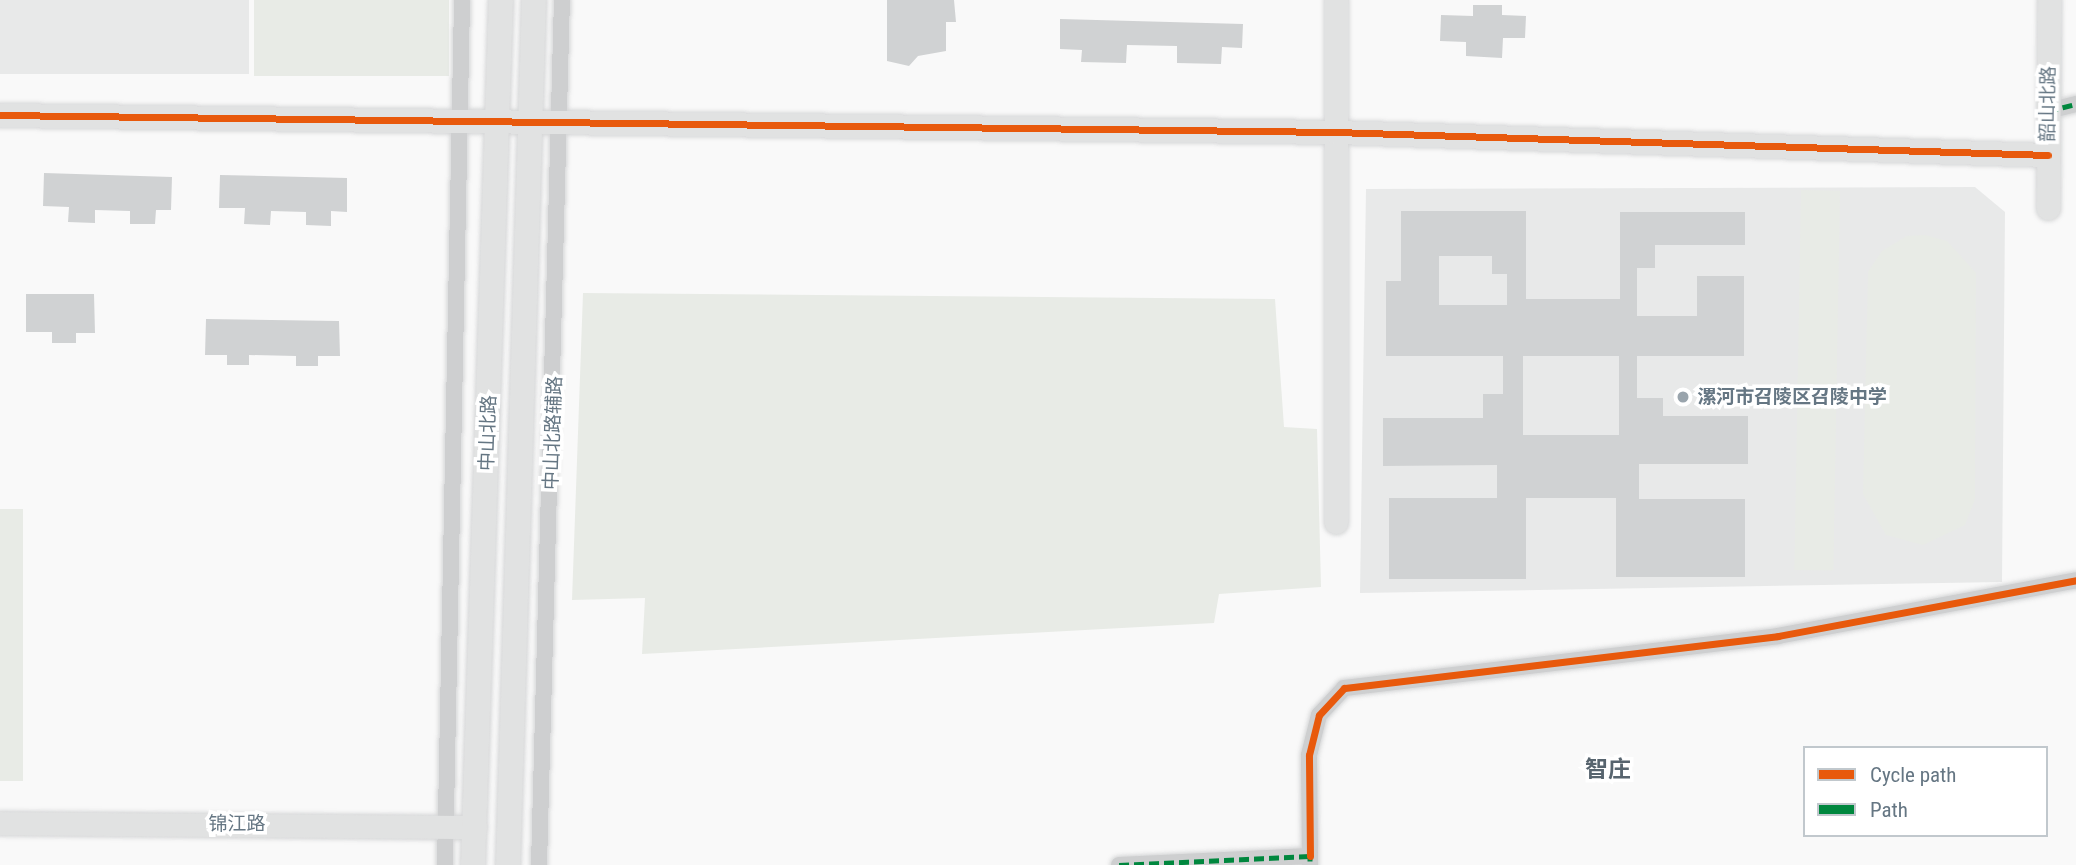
<!DOCTYPE html>
<html>
<head>
<meta charset="utf-8">
<style>
	body { margin:0 }
	#map { position:relative; width:2076px; height:865px; overflow:hidden; background:#f9f9f9; font-family:"Roboto Condensed","Noto Sans SC",sans-serif }
	div>[style] { position:absolute }
	.built>* { inset:0; background:#e8e9e9; transform-origin:0 0 }
	.green>* { inset:0; background:#e8ebe6; transform-origin:0 0 }
	.building>* { inset:0; background:#d0d2d3 }
	.roads { filter:drop-shadow(0 0 2px #d5d6d7) drop-shadow(0 0 2px #d5d6d7) }
	.street>* { height:16px; margin:-8px; padding:0 8px; transform-origin:8px; border-radius:8px; background:#cecfd0 }
	.secondary>* { height:23px; margin:-11.5px; padding:0 11.5px; transform-origin:11.5px; border-radius:11.5px; background:#e1e2e2 }
	.primary>* { height:24px; margin:-12px; padding:0 12px; transform-origin:12px; border-radius:12px; background:#e1e2e2 }
	.quiet>* { height:5px; margin-top:-2.5px; transform-origin:0; background:repeating-linear-gradient(90deg,#00873e 0 10px,transparent 0 15px) }
	.cycleway>* { height:7px; margin:-3.5px; padding:0 3.5px; transform-origin:3.5px; border-radius:3.5px; background:#e8590c }
	.dots>* { width:19px; height:19px; translate:-50% -50%; box-sizing:border-box; border:4px solid #fff; border-radius:50% }
	span { translate:-50% -50%; white-space:nowrap; text-align:center; line-height:1.15; -webkit-text-stroke:7px #fff; paint-order:stroke }
	.street-label { font-size:19px; color:#657683 }
	.poi-label { font-size:19px; color:#657683; font-weight:700 }
	.left { translate:0 -50%; text-align:left }
	.quarter-label { font-size:23px; color:#57646e; font-weight:700 }
	.legend { position:absolute; left:1803px; top:746px; width:245px; height:91px; box-sizing:border-box; background:#fff; border:2px solid #c1c8cd; margin:0; padding:9px 12px; list-style:none; font-size:21px; color:#657683 }
	.legend li { display:flex; align-items:center; gap:14px; height:35px }
	.legend b { width:35px; border:2px solid #c1c8cd }
</style>
</head>
<body>
<div id="map">
	<div class="built">
		<i style="left:0;top:0;width:249px;height:74px"></i>
		<i style="clip-path:polygon(1975px 187px,2005px 212px,2002px 582px,1360px 593px,1366px 189px)"></i>
	</div>
	<div class="green">
		<i style="left:254px;top:0;width:195px;height:76px"></i>
		<i style="left:1801px;top:190px;width:39px;height:380px;rotate:1deg"></i>
		<i style="clip-path:polygon(1925px 235px,1947px 241px,1976px 273px,1975px 499px,1965px 525px,1923px 545px,1886px 535px,1863px 494px,1868px 272px,1882px 251px,1907px 236px)"></i>
		<i style="clip-path:polygon(583px 293px,1275px 299px,1284px 427px,1317px 429px,1321px 587px,1219px 594px,1214px 623px,642px 654px,645px 598px,572px 600px)"></i>
		<i style="left:0;top:509px;width:23px;height:272px"></i>
	</div>
	<div class="building">
		<i style="clip-path:polygon(887px 0,954px 0,956px 22px,946px 22px,946px 51px,918px 56px,909px 66px,887px 61px)"></i>
		<i style="clip-path:polygon(1473px 5px,1502px 5px,1502px 15px,1526px 16px,1525px 38px,1503px 38px,1502px 58px,1466px 56px,1466px 42px,1440px 41px,1441px 15px,1473px 16px)"></i>
		<i style="clip-path:polygon(1060px 19px,1243px 24px,1242px 48px,1222px 47px,1221px 64px,1177px 63px,1177px 46px,1127px 45px,1126px 63px,1081px 62px,1082px 50px,1060px 49px)"></i>
		<i style="clip-path:polygon(44px 173px,172px 177px,171px 210px,156px 210px,155px 224px,130px 224px,130px 211px,95px 210px,95px 223px,68px 222px,69px 207px,43px 206px)"></i>
		<i style="clip-path:polygon(220px 175px,347px 178px,347px 212px,331px 211px,331px 226px,306px 225px,306px 212px,271px 211px,270px 225px,244px 224px,245px 208px,219px 208px)"></i>
		<i style="clip-path:polygon(evenodd,1401px 211px,1526px 211px,1526px 299px,1620px 299px,1620px 212px,1745px 212px,1745px 245px,1655px 245px,1655px 268px,1637px 268px,1637px 316px,1697px 316px,1697px 276px,1744px 276px,1744px 356px,1637px 356px,1637px 398px,1663px 398px,1663px 416px,1748px 416px,1748px 464px,1639px 464px,1639px 499px,1745px 499px,1745px 577px,1616px 577px,1616px 498px,1526px 498px,1526px 579px,1389px 579px,1389px 498px,1497px 498px,1497px 465px,1383px 466px,1383px 418px,1483px 418px,1483px 394px,1503px 394px,1503px 356px,1386px 356px,1386px 281px,1401px 281px,1401px 211px,1439px 256px,1492px 256px,1492px 274px,1507px 274px,1507px 305px,1439px 305px,1439px 256px,1401px 211px,1523px 356px,1619px 356px,1619px 435px,1523px 435px,1523px 356px)"></i>
		<i style="clip-path:polygon(26px 294px,94px 294px,95px 333px,76px 333px,76px 343px,52px 343px,52px 332px,26px 332px)"></i>
		<i style="clip-path:polygon(206px 319px,339px 321px,340px 356px,318px 356px,318px 366px,296px 366px,296px 356px,249px 355px,249px 365px,227px 365px,227px 355px,205px 355px)"></i>
	</div>
	<div class="roads">
		<div class="street">
			<i style="left:2048px;top:111px;width:29px;rotate:-14deg"></i>
			<i style="left:1310px;top:856px;width:101px;rotate:-90.6deg"></i>
			<i style="left:1309px;top:755px;width:41px;rotate:-76deg"></i>
			<i style="left:1319px;top:715px;width:37px;rotate:-47deg"></i>
			<i style="left:1344px;top:688px;width:437px;rotate:-6.8deg"></i>
			<i style="left:1778px;top:636px;width:303px;rotate:-10.6deg"></i>
			<i style="left:445px;top:865px;width:865px;rotate:-88.87deg"></i>
			<i style="left:539px;top:865px;width:865px;rotate:-88.48deg"></i>
			<i style="left:1119px;top:865px;width:191px;rotate:-2.7deg"></i>
			<i style="left:1310px;top:856px;width:9px;rotate:90deg"></i>
		</div>
		<div class="secondary">
			<i style="left:1336px;top:0;width:522px;rotate:90deg"></i>
			<i style="left:0;top:115px;width:1336px;rotate:0.73deg"></i>
			<i style="left:1336px;top:132px;width:712px;rotate:1.85deg"></i>
			<i style="left:2048px;top:208px;width:208px;rotate:-89.7deg"></i>
			<i style="left:0;top:823px;width:475px;rotate:0.5deg"></i>
		</div>
		<div class="primary">
			<i style="left:473px;top:865px;width:865px;rotate:-88.15deg"></i>
			<i style="left:508px;top:865px;width:865px;rotate:-88.28deg"></i>
		</div>
	</div>
	<div class="quiet">
		<i style="left:2048px;top:111px;width:29px;rotate:-14deg"></i>
		<i style="left:1119px;top:865px;width:191px;rotate:-2.7deg"></i>
		<i style="left:1310px;top:856px;width:5px;rotate:90deg"></i>
	</div>
	<div class="cycleway">
		<i style="left:0;top:115px;width:1336px;rotate:0.73deg"></i>
		<i style="left:1336px;top:132px;width:712px;rotate:1.85deg"></i>
		<i style="left:1310px;top:856px;width:101px;rotate:-90.6deg"></i>
		<i style="left:1309px;top:755px;width:41px;rotate:-76deg"></i>
		<i style="left:1319px;top:715px;width:37px;rotate:-47deg"></i>
		<i style="left:1344px;top:688px;width:437px;rotate:-6.8deg"></i>
		<i style="left:1778px;top:636px;width:303px;rotate:-10.6deg"></i>
	</div>
	<div class="dots">
		<i style="left:1683px;top:397px;background:#99a4ac"></i>
	</div>
	<div class="street-label">
		<span style="left:2048px;top:104px;rotate:-89deg">韶山北路</span>
		<span style="left:488px;top:433px;rotate:-88deg">中山北路</span>
		<span style="left:553px;top:433px;rotate:-88deg">中山北路辅路</span>
		<span style="left:237px;top:824px">锦江路</span>
	</div>
	<div class="poi-label">
		<span class="left" style="left:1697px;top:397px">漯河市召陵区召陵中学</span>
	</div>
	<div class="quarter-label">
		<span style="left:1608px;top:770px">智庄</span>
	</div>
	<ul class="legend">
	<li><b style="height:9px;background:#e8590c"></b>Cycle path</li>
	<li><b style="height:9px;background:#00873e"></b>Path</li>
	</ul>
</div>
</body>
</html>
